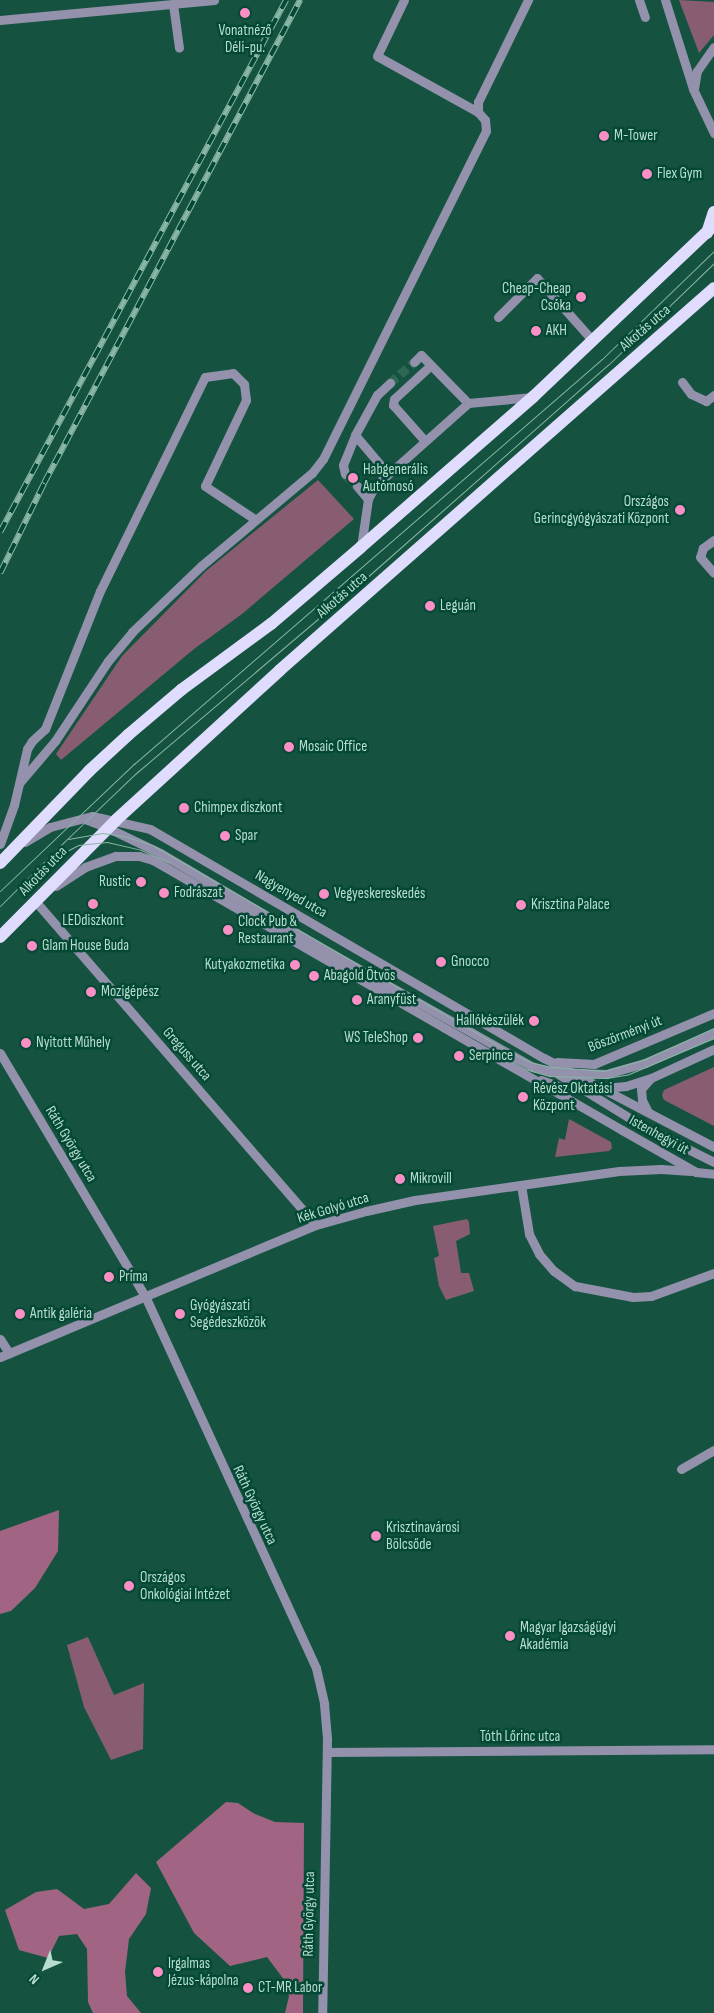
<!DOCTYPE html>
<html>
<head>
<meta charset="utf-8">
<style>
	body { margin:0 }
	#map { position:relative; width:714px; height:2013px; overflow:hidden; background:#155340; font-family:"Sofia Sans Condensed",sans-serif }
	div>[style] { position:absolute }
	.green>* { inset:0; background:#885d72 }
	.forest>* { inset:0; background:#a16583 }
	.minor-tunnel>* { height:9px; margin-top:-4.5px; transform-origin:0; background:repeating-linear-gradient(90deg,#2d6855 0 9px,transparent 0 13.5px) }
	.minor>* { height:9px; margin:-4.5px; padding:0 4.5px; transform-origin:4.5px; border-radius:4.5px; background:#9391ac }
	.major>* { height:12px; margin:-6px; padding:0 6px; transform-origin:6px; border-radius:6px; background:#dfdcfd }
	.tram>* { height:1px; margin:-0.5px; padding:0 0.5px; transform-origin:0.5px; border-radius:0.5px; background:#8ab6a6 }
	.rail>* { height:5.5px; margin-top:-2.75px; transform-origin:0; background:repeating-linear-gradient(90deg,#044836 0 11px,#8ab6a6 0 22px); box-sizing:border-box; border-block:1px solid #8ab6a6 }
	.dots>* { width:14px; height:14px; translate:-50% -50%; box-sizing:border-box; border:2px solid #044836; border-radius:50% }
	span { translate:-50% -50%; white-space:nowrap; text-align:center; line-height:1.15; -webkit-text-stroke:5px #044836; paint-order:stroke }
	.poi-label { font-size:15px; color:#b8ddce }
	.left { translate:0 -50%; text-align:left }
	.right { translate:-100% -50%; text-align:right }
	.street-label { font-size:15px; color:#b8ddce }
	.north { position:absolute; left:20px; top:1943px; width:50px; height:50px; -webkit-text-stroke:4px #044836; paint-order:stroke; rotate:224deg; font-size:14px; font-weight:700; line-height:20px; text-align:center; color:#b8ddce }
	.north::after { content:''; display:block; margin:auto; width:18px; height:22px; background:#b8ddce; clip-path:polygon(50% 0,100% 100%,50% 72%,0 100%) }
</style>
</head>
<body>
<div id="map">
	<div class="green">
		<i style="clip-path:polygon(679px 0,714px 2px,714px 35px,699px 53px)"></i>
		<i style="clip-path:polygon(318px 480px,354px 519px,242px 614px,194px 649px,61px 760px,56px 754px,122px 656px,206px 571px)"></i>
		<i style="clip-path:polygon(714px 1067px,714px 1126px,664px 1100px,662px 1095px,664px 1090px)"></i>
		<i style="clip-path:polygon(569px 1119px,611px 1142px,612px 1148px,609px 1151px,555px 1157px,559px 1138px,565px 1140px)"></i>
		<i style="clip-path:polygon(467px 1219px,469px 1222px,470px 1234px,456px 1241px,461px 1273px,469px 1273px,474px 1291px,446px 1300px,439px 1286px,434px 1258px,439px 1256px,433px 1226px)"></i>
		<i style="clip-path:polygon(88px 1637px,114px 1695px,144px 1683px,143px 1749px,111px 1760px,84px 1707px,67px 1645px)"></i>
	</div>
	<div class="forest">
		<i style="clip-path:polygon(59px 1510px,58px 1551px,35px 1588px,11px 1611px,0 1614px,0 1531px)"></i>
		<i style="clip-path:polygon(226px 1802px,238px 1803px,253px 1813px,275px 1822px,304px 1823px,303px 2013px,285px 2013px,289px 1996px,285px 1981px,267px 1957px,230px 1966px,194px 1933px,156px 1862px)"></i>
		<i style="clip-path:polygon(136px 1873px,151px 1888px,146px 1914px,129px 1939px,125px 1972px,127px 1996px,141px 2013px,93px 2013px,88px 2002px,87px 1949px,77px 1934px,59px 1936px,48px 1958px,19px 1950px,5px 1910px,36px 1892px,57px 1889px,84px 1909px,109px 1904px)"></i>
	</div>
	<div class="minor-tunnel">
		<i style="left:390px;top:383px;width:32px;rotate:-41deg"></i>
		<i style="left:345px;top:474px;width:17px;rotate:45deg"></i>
	</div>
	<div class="minor">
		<i style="left:639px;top:0;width:18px;rotate:71deg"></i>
		<i style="left:665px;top:0;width:93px;rotate:72.5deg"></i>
		<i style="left:693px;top:89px;width:49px;rotate:64.5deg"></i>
		<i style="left:173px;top:4px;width:44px;rotate:82.2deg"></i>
		<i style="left:0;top:20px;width:215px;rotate:-5.3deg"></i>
		<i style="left:694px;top:89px;width:18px;rotate:-81deg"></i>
		<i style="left:697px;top:71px;width:29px;rotate:-55deg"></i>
		<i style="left:478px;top:112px;width:10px;rotate:-90deg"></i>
		<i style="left:478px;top:102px;width:114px;rotate:-63.9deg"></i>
		<i style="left:498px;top:317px;width:55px;rotate:-45deg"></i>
		<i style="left:537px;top:278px;width:84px;rotate:48.4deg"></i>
		<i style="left:414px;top:362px;width:10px;rotate:-45deg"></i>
		<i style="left:421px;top:355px;width:67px;rotate:45.6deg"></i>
		<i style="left:682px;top:382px;width:15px;rotate:53deg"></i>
		<i style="left:691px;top:394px;width:17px;rotate:25deg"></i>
		<i style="left:706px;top:401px;width:10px;rotate:-37deg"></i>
		<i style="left:355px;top:435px;width:51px;rotate:49.8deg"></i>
		<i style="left:425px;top:441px;width:48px;rotate:-131.6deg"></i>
		<i style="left:393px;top:405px;width:6px;rotate:-81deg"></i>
		<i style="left:394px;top:399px;width:50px;rotate:-42.6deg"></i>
		<i style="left:345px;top:474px;width:9px;rotate:-103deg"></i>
		<i style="left:343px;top:465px;width:32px;rotate:-68deg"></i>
		<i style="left:355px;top:435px;width:46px;rotate:-61.2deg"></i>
		<i style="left:377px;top:395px;width:18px;rotate:-43deg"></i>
		<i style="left:357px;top:486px;width:17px;rotate:50deg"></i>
		<i style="left:714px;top:540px;width:14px;rotate:144deg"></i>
		<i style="left:703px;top:548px;width:9px;rotate:108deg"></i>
		<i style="left:700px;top:557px;width:21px;rotate:49deg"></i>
		<i style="left:361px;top:547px;width:49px;rotate:-81.7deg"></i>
		<i style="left:368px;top:499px;width:15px;rotate:-62deg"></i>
		<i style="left:375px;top:486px;width:125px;rotate:-41.7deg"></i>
		<i style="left:468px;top:403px;width:65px;rotate:-5.3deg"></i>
		<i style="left:20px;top:782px;width:54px;rotate:-49.5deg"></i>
		<i style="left:55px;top:741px;width:96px;rotate:-56.5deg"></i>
		<i style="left:108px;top:661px;width:38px;rotate:-50deg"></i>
		<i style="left:132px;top:632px;width:95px;rotate:-43.7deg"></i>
		<i style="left:201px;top:566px;width:145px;rotate:-40deg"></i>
		<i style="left:312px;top:473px;width:18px;rotate:-52deg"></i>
		<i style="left:323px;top:459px;width:366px;rotate:-63.6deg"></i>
		<i style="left:486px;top:131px;width:11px;rotate:-95deg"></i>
		<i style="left:485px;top:120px;width:11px;rotate:-131deg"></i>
		<i style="left:478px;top:112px;width:115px;rotate:-151deg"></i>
		<i style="left:377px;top:56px;width:62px;rotate:-64.3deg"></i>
		<i style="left:85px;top:819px;width:25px;rotate:21deg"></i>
		<i style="left:108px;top:828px;width:58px;rotate:25.7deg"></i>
		<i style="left:160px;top:853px;width:183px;rotate:30.5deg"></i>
		<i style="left:318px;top:946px;width:247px;rotate:29.4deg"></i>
		<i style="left:533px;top:1067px;width:21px;rotate:14deg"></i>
		<i style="left:553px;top:1072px;width:53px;rotate:2.2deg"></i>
		<i style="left:606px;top:1074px;width:41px;rotate:-15.8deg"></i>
		<i style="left:645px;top:1063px;width:75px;rotate:-23.5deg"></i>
		<i style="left:25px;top:842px;width:29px;rotate:-31deg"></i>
		<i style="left:50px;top:827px;width:43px;rotate:-14.7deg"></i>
		<i style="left:92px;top:816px;width:59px;rotate:12.6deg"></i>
		<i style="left:150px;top:829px;width:456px;rotate:30.2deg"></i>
		<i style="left:544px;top:1058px;width:192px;rotate:27.6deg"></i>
		<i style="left:0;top:844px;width:41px;rotate:-70.3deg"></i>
		<i style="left:14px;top:805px;width:57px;rotate:-76.9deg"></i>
		<i style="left:27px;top:749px;width:9px;rotate:-58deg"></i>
		<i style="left:32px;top:741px;width:18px;rotate:-43deg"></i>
		<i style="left:45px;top:729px;width:149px;rotate:-68.3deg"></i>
		<i style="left:100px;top:591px;width:238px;rotate:-63.9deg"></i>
		<i style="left:205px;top:377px;width:28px;rotate:-8deg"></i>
		<i style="left:233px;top:373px;width:16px;rotate:45deg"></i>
		<i style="left:244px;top:384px;width:16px;rotate:83deg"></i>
		<i style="left:246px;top:400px;width:95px;rotate:115.5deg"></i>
		<i style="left:205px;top:486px;width:61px;rotate:33.7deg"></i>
		<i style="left:56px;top:886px;width:35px;rotate:-33deg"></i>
		<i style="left:85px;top:867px;width:33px;rotate:-20deg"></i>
		<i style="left:116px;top:856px;width:23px"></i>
		<i style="left:139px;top:856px;width:15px;rotate:16deg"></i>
		<i style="left:153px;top:860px;width:541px;rotate:29.93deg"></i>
		<i style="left:622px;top:1130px;width:85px;rotate:29.6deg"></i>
		<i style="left:696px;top:1172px;width:18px;rotate:6deg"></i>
		<i style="left:36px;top:902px;width:427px;rotate:49.1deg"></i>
		<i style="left:0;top:1053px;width:283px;rotate:59.2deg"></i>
		<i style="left:145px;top:1296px;width:409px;rotate:65.3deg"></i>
		<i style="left:316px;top:1668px;width:37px;rotate:77deg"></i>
		<i style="left:324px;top:1704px;width:35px;rotate:85deg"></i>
		<i style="left:327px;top:1739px;width:274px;rotate:91deg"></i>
		<i style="left:557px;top:1062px;width:37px;rotate:3deg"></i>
		<i style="left:594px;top:1064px;width:130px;rotate:-23deg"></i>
		<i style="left:558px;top:1074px;width:101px;rotate:31.6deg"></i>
		<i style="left:644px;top:1127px;width:78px;rotate:26.6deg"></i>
		<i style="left:541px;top:1080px;width:21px;rotate:19deg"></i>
		<i style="left:561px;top:1087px;width:43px;rotate:1.3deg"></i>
		<i style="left:604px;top:1088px;width:22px;rotate:-5deg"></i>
		<i style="left:626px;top:1086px;width:26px;rotate:-18deg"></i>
		<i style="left:651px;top:1078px;width:69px;rotate:-24.7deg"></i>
		<i style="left:648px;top:1112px;width:13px;rotate:-117deg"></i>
		<i style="left:642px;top:1100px;width:11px;rotate:-95deg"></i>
		<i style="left:641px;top:1089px;width:12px;rotate:-48deg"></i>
		<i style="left:521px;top:1185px;width:50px;rotate:80.7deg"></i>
		<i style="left:529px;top:1234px;width:22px;rotate:63deg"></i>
		<i style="left:539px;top:1254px;width:23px;rotate:49deg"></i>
		<i style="left:554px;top:1271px;width:26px;rotate:36deg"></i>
		<i style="left:575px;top:1286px;width:59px;rotate:10.7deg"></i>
		<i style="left:633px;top:1297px;width:18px;rotate:-3deg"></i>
		<i style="left:651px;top:1296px;width:67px;rotate:-20.1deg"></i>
		<i style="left:0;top:1339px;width:17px;rotate:57deg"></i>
		<i style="left:0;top:1357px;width:342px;rotate:-22.7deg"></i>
		<i style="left:316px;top:1225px;width:52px;rotate:-15.6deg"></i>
		<i style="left:366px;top:1211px;width:50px;rotate:-12.7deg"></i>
		<i style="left:415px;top:1200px;width:206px;rotate:-8.1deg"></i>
		<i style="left:619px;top:1171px;width:42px;rotate:-2.7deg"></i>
		<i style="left:661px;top:1169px;width:30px;rotate:4deg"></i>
		<i style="left:681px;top:1469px;width:38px;rotate:-30deg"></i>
		<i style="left:327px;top:1752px;width:387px;rotate:-0.4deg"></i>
	</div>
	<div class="major">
		<i style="left:707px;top:233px;width:22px;rotate:-72deg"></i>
		<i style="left:0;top:863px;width:128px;rotate:-45.9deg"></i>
		<i style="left:89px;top:771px;width:53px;rotate:-42.7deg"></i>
		<i style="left:128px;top:735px;width:70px;rotate:-40.3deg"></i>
		<i style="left:181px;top:690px;width:112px;rotate:-36.3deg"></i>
		<i style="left:271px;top:624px;width:118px;rotate:-40.5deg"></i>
		<i style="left:361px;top:547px;width:228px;rotate:-41.1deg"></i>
		<i style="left:533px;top:397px;width:250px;rotate:-43.5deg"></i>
		<i style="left:0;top:937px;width:165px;rotate:-45.2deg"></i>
		<i style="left:116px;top:820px;width:222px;rotate:-42.4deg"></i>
		<i style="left:280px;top:670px;width:578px;rotate:-41.35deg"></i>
	</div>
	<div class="tram">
		<i style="left:68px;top:839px;width:35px;rotate:-10deg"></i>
		<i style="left:102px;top:833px;width:22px;rotate:8deg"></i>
		<i style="left:124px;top:836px;width:32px;rotate:18deg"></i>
		<i style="left:154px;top:846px;width:405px;rotate:30.1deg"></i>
		<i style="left:504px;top:1049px;width:29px;rotate:27deg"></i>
		<i style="left:530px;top:1062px;width:23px;rotate:13deg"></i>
		<i style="left:552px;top:1067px;width:52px;rotate:4.4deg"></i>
		<i style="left:604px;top:1071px;width:41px;rotate:-15.8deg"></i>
		<i style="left:643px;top:1060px;width:78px;rotate:-24.3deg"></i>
		<i style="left:53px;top:858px;width:28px;rotate:-27deg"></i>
		<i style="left:78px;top:845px;width:29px;rotate:-6deg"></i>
		<i style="left:107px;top:842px;width:35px;rotate:13deg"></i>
		<i style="left:141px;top:850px;width:30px;rotate:24deg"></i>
		<i style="left:0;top:891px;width:185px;rotate:-43.5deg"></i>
		<i style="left:134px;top:764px;width:619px;rotate:-40.87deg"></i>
		<i style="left:602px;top:359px;width:156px;rotate:-44deg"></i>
		<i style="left:0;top:906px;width:92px;rotate:-45deg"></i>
		<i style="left:65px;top:841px;width:97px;rotate:-43.7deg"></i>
		<i style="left:135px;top:774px;width:302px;rotate:-40.3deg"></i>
		<i style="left:365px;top:579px;width:324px;rotate:-41.4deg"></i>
		<i style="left:608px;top:365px;width:147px;rotate:-43.9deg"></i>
		<i style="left:502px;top:1055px;width:27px;rotate:31deg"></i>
		<i style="left:525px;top:1069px;width:26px;rotate:16deg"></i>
		<i style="left:550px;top:1076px;width:57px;rotate:2deg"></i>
		<i style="left:607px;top:1078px;width:22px;rotate:-10deg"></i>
		<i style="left:629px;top:1074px;width:92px;rotate:-23deg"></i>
	</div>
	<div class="rail">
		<i style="left:0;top:532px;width:604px;rotate:-61.74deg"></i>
		<i style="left:0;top:573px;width:100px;rotate:-63.9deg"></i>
		<i style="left:44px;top:483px;width:547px;rotate:-62.08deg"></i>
	</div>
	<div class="dots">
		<i style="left:245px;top:13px;background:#fa8fc6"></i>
		<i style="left:604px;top:136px;background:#fa8fc6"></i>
		<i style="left:647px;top:174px;background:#fa8fc6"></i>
		<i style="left:581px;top:297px;background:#fa8fc6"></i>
		<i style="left:536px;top:331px;background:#fa8fc6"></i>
		<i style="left:353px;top:478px;background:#fa8fc6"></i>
		<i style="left:680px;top:510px;background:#fa8fc6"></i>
		<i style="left:430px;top:606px;background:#fa8fc6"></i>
		<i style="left:289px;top:747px;background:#fa8fc6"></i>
		<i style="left:184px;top:808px;background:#fa8fc6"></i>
		<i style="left:225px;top:836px;background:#fa8fc6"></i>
		<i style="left:141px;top:882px;background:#fa8fc6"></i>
		<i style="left:164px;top:893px;background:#fa8fc6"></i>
		<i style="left:324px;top:894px;background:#fa8fc6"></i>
		<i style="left:93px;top:904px;background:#fa8fc6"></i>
		<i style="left:521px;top:905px;background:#fa8fc6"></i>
		<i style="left:228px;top:930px;background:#fa8fc6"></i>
		<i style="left:32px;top:946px;background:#fa8fc6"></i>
		<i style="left:441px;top:962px;background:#fa8fc6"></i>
		<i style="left:295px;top:965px;background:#fa8fc6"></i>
		<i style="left:314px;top:976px;background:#fa8fc6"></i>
		<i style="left:91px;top:992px;background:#fa8fc6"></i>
		<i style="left:357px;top:1000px;background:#fa8fc6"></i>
		<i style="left:534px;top:1021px;background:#fa8fc6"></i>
		<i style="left:418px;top:1038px;background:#fa8fc6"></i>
		<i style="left:26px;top:1043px;background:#fa8fc6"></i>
		<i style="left:459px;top:1056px;background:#fa8fc6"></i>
		<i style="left:523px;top:1097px;background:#fa8fc6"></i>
		<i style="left:400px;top:1179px;background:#fa8fc6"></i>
		<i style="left:109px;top:1277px;background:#fa8fc6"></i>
		<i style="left:20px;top:1314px;background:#fa8fc6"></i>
		<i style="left:180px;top:1314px;background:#fa8fc6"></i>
		<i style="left:376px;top:1536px;background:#fa8fc6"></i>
		<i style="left:129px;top:1586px;background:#fa8fc6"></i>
		<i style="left:510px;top:1636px;background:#fa8fc6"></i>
		<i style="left:158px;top:1972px;background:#fa8fc6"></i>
		<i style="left:248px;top:1988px;background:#fa8fc6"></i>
	</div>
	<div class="poi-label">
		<span style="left:245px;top:39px">Vonatnéző<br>Déli-pu.</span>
		<span class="left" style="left:614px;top:136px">M-Tower</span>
		<span class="left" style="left:657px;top:174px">Flex Gym</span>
		<span class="right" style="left:571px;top:297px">Cheap-Cheap<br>Csóka</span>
		<span class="left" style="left:546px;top:331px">AKH</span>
		<span class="left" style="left:363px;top:478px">Habgenerális<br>Autómosó</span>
		<span class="right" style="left:669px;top:510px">Országos<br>Gerincgyógyászati Központ</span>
		<span class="left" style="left:440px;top:606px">Leguán</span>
		<span class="left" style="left:299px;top:747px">Mosaic Office</span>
		<span class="left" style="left:194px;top:808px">Chimpex diszkont</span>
		<span class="left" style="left:235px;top:836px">Spar</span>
		<span class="right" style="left:131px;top:882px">Rustic</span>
		<span class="left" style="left:174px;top:893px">Fodrászat</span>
		<span class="left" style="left:334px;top:894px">Vegyeskereskedés</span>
		<span class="left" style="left:531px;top:905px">Krisztina Palace</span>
		<span style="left:93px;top:921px">LEDdiszkont</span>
		<span class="left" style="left:238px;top:930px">Clock Pub &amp;<br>Restaurant</span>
		<span class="left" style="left:42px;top:946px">Glam House Buda</span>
		<span class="left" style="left:451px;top:962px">Gnocco</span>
		<span class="right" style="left:285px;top:965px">Kutyakozmetika</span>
		<span class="left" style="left:324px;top:976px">Abagold Ötvös</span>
		<span class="left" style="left:101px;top:992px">Mozigépész</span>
		<span class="left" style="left:367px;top:1000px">Aranyfüst</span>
		<span class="right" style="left:524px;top:1021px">Hallókészülék</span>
		<span class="right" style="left:408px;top:1038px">WS TeleShop</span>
		<span class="left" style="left:36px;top:1043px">Nyitott Műhely</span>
		<span class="left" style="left:469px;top:1056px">Serpince</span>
		<span class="left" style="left:533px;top:1097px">Révész Oktatási<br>Központ</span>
		<span class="left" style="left:410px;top:1179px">Mikrovill</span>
		<span class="left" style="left:119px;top:1277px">Príma</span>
		<span class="left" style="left:190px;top:1314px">Gyógyászati<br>Segédeszközök</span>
		<span class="left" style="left:30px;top:1314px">Antik galéria</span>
		<span class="left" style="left:386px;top:1536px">Krisztinavárosi<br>Bölcsőde</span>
		<span class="left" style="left:140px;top:1586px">Országos<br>Onkológiai Intézet</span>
		<span class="left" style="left:520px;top:1636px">Magyar Igazságügyi<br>Akadémia</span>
		<span class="left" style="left:168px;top:1972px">Irgalmas<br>Jézus-kápolna</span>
		<span class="left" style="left:258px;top:1988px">CT-MR Labor</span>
	</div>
	<div class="street-label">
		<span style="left:645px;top:328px;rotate:-41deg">Alkotás utca</span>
		<span style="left:342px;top:595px;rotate:-41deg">Alkotás utca</span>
		<span style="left:43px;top:871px;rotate:-46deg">Alkotás utca</span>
		<span style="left:291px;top:894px;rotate:30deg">Nagyenyed utca</span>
		<span style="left:625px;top:1034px;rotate:-21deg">Böszörményi út</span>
		<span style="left:187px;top:1054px;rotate:49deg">Greguss utca</span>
		<span style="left:659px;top:1135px;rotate:29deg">Istenhegyi út</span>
		<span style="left:71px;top:1144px;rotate:59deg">Ráth György utca</span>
		<span style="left:333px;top:1208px;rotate:-17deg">Kék Golyó utca</span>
		<span style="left:255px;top:1505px;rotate:65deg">Ráth György utca</span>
		<span style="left:520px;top:1737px">Tóth Lőrinc utca</span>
		<span style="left:309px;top:1914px;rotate:-89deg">Ráth György utca</span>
	</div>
	<div class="north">N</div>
</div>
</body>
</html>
